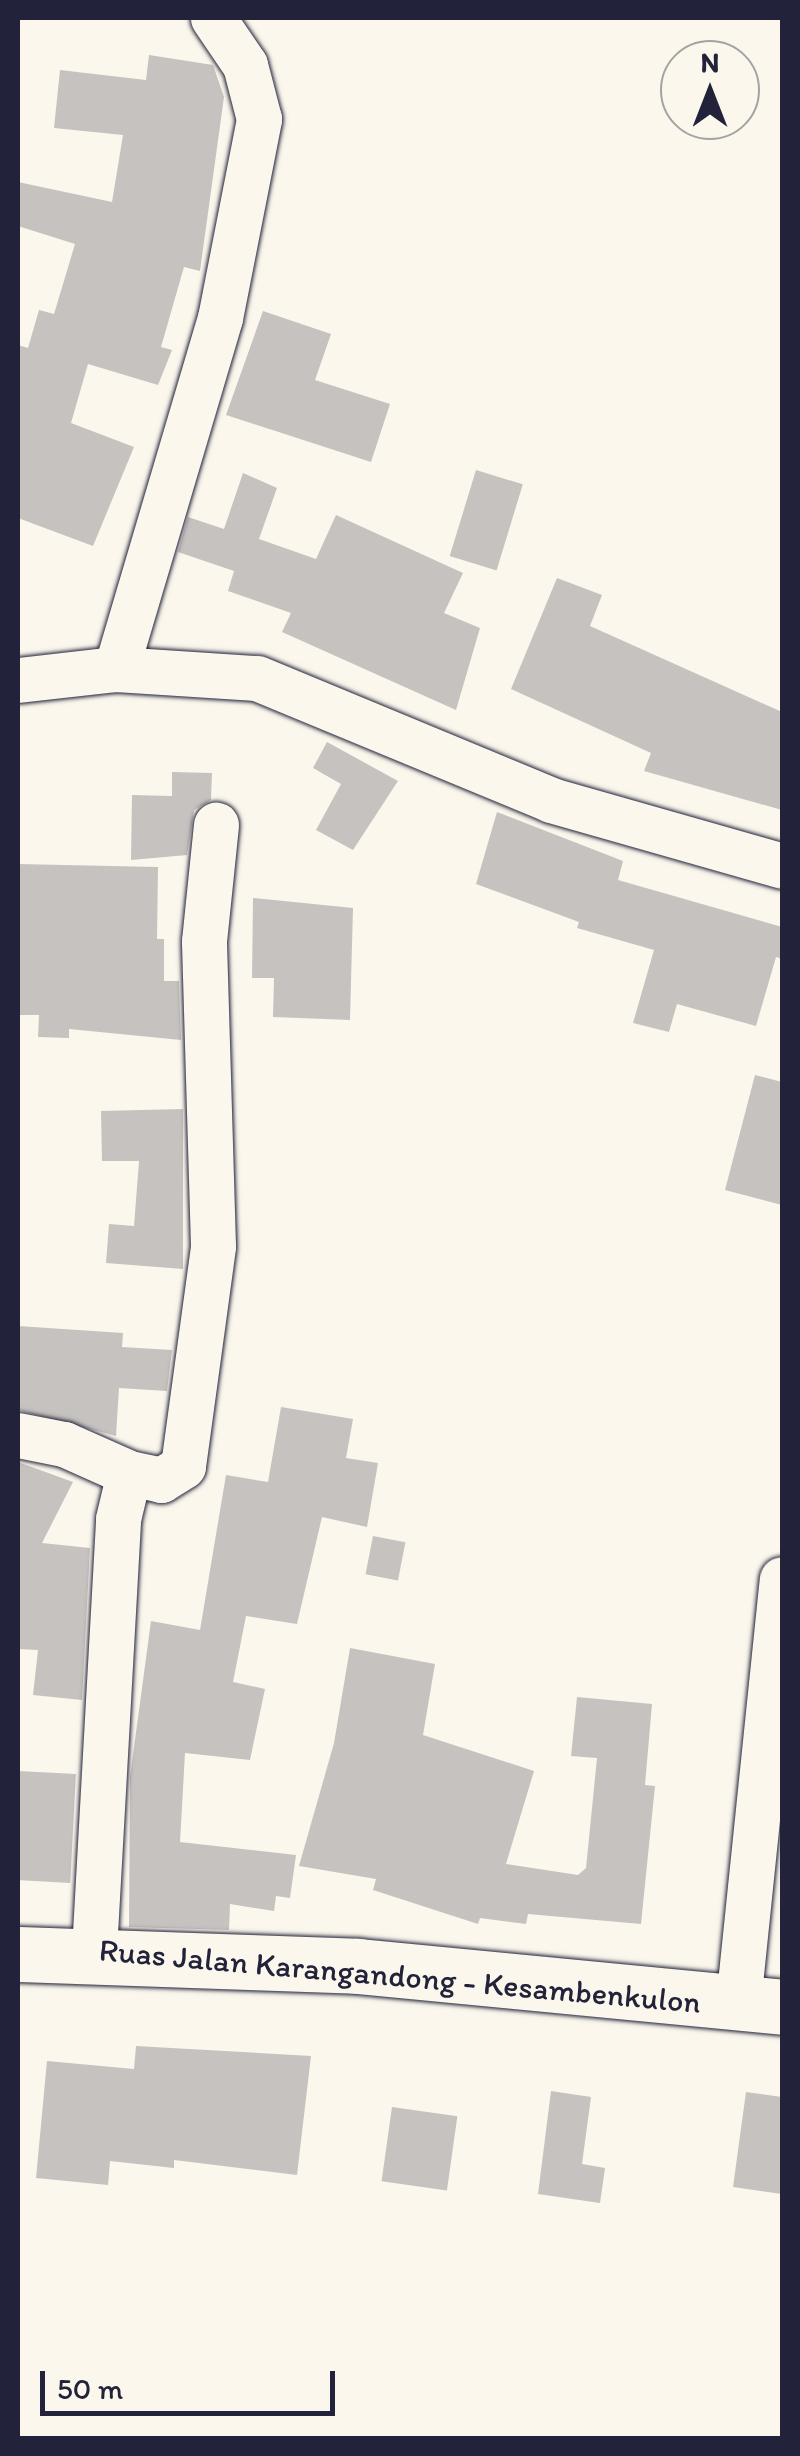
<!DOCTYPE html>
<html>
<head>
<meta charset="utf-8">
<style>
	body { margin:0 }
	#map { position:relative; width:800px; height:2456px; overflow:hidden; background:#fbf7ec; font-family:Itim,sans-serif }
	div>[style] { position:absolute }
	.building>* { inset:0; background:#c6c2c0; transform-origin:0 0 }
	.roads { filter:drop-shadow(0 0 2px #22223b) drop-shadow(0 0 2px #22223b) }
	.minor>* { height:45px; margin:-22.5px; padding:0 22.5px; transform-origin:22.5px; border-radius:22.5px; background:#fbf7ec }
	.major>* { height:55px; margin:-27.5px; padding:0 27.5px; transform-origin:27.5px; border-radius:27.5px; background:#fbf7ec }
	span { translate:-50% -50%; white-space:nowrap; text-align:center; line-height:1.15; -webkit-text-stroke:8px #fbf7ec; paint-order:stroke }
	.street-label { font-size:32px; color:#22223b }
	.frame { position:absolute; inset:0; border:20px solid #22223b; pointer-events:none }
	.north { position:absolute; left:660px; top:40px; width:100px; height:100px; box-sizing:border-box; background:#fbf7ec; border:2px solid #a4a2a5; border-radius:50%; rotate:0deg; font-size:28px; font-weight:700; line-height:40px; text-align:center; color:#22223b }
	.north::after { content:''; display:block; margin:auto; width:35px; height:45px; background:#22223b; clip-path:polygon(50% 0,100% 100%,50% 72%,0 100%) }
	.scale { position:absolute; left:40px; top:2371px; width:295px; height:45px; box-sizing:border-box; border:5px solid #22223b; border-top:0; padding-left:12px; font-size:30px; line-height:35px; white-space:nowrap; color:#22223b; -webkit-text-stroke:8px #fbf7ec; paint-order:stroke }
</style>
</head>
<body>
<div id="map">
	<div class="building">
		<i style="clip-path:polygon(149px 55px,213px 65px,224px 97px,200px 271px,184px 267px,161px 347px,172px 350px,158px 385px,88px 364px,71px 423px,134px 447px,93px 546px,18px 518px,18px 345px,28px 348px,39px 310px,54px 314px,75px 244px,18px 226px,18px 182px,112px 202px,123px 135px,54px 128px,60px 70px,146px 80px)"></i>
		<i style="clip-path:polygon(263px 311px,331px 334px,315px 380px,390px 404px,371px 462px,226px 415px)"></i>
		<i style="left:476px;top:470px;width:49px;height:90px;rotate:17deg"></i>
		<i style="clip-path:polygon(243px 473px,277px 488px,259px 539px,316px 559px,336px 515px,463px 573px,444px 613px,480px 628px,456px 710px,282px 632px,291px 613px,228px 591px,234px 571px,178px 552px,188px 517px,224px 529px)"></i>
		<i style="clip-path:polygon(557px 578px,602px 595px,590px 626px,782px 712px,782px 810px,644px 771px,651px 753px,511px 689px)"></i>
		<i style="clip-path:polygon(327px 742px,398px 781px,353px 850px,316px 830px,341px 784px,313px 768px)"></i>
		<i style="clip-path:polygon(172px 772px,212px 773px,211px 800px,194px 810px,187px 855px,131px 860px,132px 795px,172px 796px)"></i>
		<i style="clip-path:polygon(497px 812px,623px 861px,618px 880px,782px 927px,782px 959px,776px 957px,756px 1026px,677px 1004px,669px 1032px,633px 1023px,654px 950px,577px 928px,579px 922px,476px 884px)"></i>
		<i style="clip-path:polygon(18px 864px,158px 867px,157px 939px,164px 939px,164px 981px,179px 981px,181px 1040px,69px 1029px,69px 1038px,38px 1037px,39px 1015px,18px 1015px)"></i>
		<i style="clip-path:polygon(253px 898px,353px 908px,350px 1020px,273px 1017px,274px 978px,252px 978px)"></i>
		<i style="clip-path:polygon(755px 1075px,782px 1082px,782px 1205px,725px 1190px)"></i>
		<i style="clip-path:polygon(183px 1109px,183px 1269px,106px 1263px,109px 1224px,134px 1226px,139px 1161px,102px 1161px,101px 1111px)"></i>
		<i style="clip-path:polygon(18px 1326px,123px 1333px,122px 1347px,172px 1350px,167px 1391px,119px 1388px,116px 1436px,18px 1410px)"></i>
		<i style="clip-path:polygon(281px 1407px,353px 1419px,346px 1458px,378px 1463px,367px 1527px,322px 1517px,297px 1624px,246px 1616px,233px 1682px,265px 1689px,250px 1760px,185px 1753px,180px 1842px,296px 1855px,290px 1898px,276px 1896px,274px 1911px,230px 1904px,229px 1930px,129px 1927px,130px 1777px,151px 1621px,200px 1630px,226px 1475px,268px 1482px)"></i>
		<i style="clip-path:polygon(18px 1462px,73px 1482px,42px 1543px,90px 1548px,82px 1700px,33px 1695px,38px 1650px,18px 1649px)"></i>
		<i style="left:373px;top:1536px;width:33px;height:39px;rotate:11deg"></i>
		<i style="clip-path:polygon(350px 1648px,435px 1664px,423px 1735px,534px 1771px,506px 1864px,578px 1875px,586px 1868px,597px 1758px,571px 1756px,577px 1697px,652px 1704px,645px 1785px,655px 1786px,641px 1924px,528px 1914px,526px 1924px,480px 1918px,478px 1924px,373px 1890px,376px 1879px,299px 1866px,334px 1743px)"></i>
		<i style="left:18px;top:1771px;width:58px;height:109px;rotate:3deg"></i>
		<i style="clip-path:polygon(136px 2046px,311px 2056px,297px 2175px,174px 2160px,174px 2168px,110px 2161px,108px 2185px,36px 2178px,47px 2061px,134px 2069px)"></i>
		<i style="clip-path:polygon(551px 2091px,591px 2097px,582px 2164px,605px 2168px,600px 2203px,538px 2194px)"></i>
		<i style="clip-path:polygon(746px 2092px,782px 2097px,782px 2194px,733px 2187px)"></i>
		<i style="left:392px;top:2107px;width:66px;height:75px;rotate:8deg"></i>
	</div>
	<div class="roads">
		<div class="minor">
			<i style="left:116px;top:669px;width:366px;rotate:-73.5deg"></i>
			<i style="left:220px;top:318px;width:203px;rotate:-78.9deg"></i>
			<i style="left:259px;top:119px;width:56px;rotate:-104.5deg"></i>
			<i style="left:245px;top:65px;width:57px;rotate:-124.2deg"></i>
			<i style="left:18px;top:680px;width:99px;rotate:-6.4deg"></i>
			<i style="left:116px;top:669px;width:141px;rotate:3.7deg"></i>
			<i style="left:257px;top:678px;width:318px;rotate:22.5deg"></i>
			<i style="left:551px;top:800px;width:240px;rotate:15.9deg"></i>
			<i style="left:18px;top:1435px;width:47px;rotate:11.1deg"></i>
			<i style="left:64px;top:1444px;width:71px;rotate:24deg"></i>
			<i style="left:94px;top:1951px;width:433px;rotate:-86.8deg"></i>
			<i style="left:118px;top:1519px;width:47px;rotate:-76.6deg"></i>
			<i style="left:129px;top:1473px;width:33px;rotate:12deg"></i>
			<i style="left:161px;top:1480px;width:26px;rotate:-32deg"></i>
			<i style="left:183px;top:1466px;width:222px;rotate:-82.2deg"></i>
			<i style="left:213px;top:1246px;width:305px;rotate:-91.7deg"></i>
			<i style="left:204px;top:941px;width:117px;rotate:-84.1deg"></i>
			<i style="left:738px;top:2003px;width:426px;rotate:-84.1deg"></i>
		</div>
		<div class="major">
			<i style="left:18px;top:1954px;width:340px;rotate:2deg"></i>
			<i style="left:358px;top:1966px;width:426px;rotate:5.5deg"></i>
		</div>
	</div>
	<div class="street-label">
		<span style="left:400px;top:1976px;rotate:5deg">Ruas Jalan Karangandong - Kesambenkulon</span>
	</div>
	<div class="frame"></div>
	<div class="north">N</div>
	<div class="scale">50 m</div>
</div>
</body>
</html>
